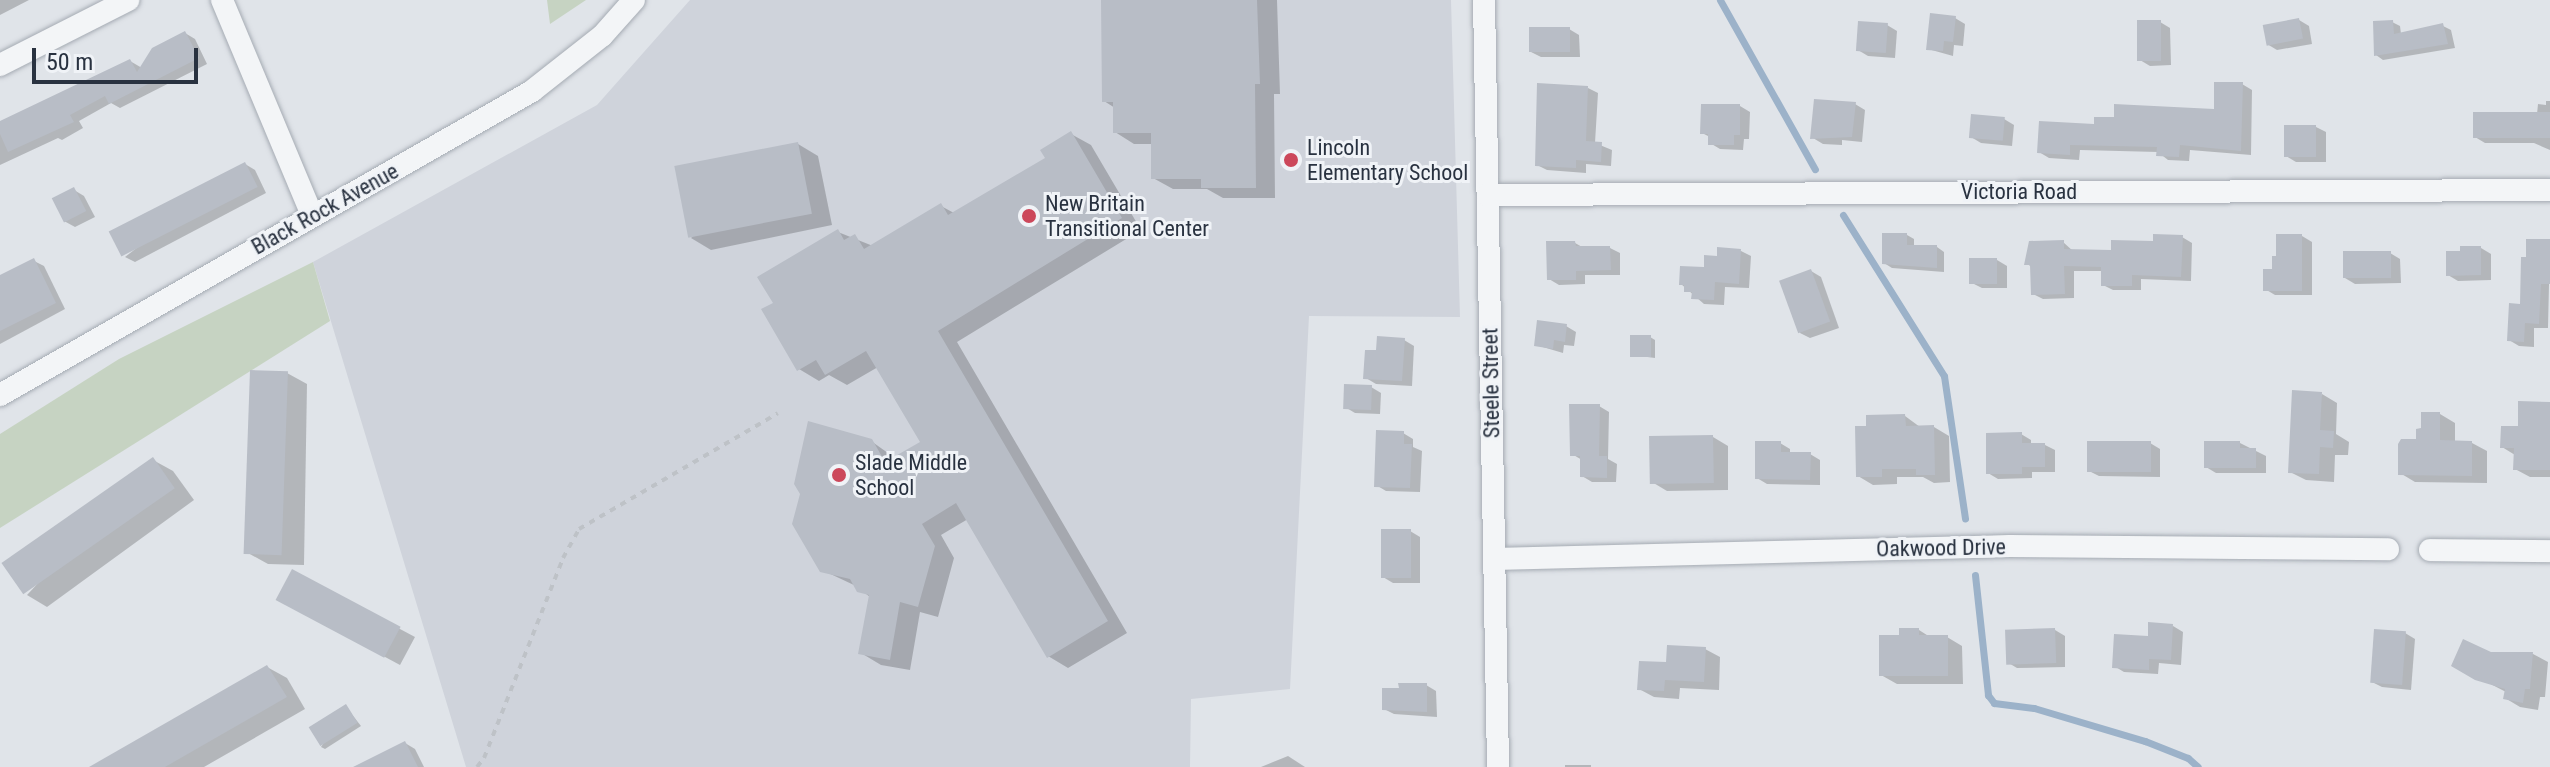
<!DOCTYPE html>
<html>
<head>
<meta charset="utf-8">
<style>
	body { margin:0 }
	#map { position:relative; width:2550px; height:767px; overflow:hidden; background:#e0e4e9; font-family:"Roboto Condensed",sans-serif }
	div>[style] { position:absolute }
	.built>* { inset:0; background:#cfd3db }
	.green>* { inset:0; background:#c6d3c2 }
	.shadow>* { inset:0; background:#0003; transform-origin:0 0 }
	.stream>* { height:7px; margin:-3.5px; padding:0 3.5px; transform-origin:3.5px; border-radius:3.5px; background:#9cb2c9 }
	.building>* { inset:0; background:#b8bdc6; transform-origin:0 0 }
	.path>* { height:4px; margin-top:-2px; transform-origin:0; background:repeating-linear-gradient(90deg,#bec2c7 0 6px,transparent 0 12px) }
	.roads { filter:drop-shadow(0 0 2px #a5abb3) drop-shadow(0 0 2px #a5abb3) }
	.minor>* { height:22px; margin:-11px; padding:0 11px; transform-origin:11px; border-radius:11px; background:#f3f5f7 }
	.dots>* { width:22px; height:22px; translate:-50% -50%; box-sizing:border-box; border:4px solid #f0f3f7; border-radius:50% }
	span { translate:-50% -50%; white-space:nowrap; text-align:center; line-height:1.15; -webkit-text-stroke:6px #f0f3f7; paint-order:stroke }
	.poi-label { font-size:22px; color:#293240 }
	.left { translate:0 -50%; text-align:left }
	.street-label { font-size:22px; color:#293240 }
	.scale { position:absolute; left:32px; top:48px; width:166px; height:36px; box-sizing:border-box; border:4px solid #293240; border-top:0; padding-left:10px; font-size:24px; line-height:28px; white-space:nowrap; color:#293240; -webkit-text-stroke:6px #f0f3f7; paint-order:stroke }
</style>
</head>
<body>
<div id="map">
	<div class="built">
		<i style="clip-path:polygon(690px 0,1451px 0,1460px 317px,1309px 316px,1290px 689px,1191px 699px,1190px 767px,466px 767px,313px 262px,597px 105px)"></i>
	</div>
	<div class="green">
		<i style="clip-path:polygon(547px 0,586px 0,550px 24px)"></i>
		<i style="clip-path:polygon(313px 262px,330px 321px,0 528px,0 434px,119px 359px)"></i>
	</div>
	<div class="shadow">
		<i style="clip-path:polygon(0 0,29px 0,0 15px)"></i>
		<i style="clip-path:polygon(1103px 0,1277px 0,1280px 94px,1274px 94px,1275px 198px,1223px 198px,1207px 189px,1173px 189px,1153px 178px,1153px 144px,1134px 144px,1115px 132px,1115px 108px,1104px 101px)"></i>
		<i style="clip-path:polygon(1955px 18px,1965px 24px,1963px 46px,1954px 45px,1953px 56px,1928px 49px)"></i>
		<i style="clip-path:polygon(2299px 20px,2309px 26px,2312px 44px,2277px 50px,2267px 44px)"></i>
		<i style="clip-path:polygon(2160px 22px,2170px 28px,2171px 65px,2150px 66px,2140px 60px)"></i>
		<i style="clip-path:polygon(2392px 22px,2400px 26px,2401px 34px,2443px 26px,2451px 30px,2455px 48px,2383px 60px,2376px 55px)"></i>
		<i style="clip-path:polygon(1887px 25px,1897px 31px,1895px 58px,1868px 56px,1858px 50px)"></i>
		<i style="clip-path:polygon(1569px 29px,1579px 35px,1580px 57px,1541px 57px,1531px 52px)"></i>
		<i style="clip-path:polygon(185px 33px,195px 39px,207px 64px,120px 108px,111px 103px,79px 121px,83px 128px,62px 140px,58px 138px,0 165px,0 124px,130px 61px,142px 68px)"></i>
		<i style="clip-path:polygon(2242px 84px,2252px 90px,2251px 155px,2190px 150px,2189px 161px,2168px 160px,2158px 152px,2080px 150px,2079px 160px,2049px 158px,2039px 152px,2095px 126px,2216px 111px)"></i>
		<i style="clip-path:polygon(1588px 88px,1598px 93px,1595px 143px,1612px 150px,1611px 166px,1586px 164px,1586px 173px,1547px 170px,1537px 165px)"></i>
		<i style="clip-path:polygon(2546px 101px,2550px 101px,2550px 150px,2534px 143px,2485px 143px,2475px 137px,2537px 114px,2538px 104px,2546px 105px)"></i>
		<i style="clip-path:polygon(1855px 104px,1865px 110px,1862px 142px,1842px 140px,1842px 145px,1823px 144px,1813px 138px)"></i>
		<i style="clip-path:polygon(1740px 106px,1750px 112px,1749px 139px,1744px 139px,1743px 150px,1720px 149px,1710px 143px,1710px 137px,1702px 133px)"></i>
		<i style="clip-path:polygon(2004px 119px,2014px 125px,2012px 146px,1981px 143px,1971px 137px)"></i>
		<i style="clip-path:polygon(2316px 127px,2326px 132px,2326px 162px,2296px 162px,2286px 156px)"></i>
		<i style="clip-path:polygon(1071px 134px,1091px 145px,1141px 230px,957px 342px,1127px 633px,1068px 668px,1048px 656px,968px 519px,941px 535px,954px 558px,938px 617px,920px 612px,910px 670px,881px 665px,861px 653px,870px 597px,856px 586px,822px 570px,871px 441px,895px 458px,922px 443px,878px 367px,847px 385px,829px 375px,819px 381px,799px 369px,775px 304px,838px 232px,873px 246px,941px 206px,954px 213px,1047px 158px)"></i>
		<i style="clip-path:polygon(798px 144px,818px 156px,832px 225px,711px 250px,691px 238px)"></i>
		<i style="clip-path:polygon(245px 164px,255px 170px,266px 193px,135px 262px,125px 257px)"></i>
		<i style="clip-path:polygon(74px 190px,84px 196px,95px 217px,75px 227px,64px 221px)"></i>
		<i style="clip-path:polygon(1907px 235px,1914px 239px,1914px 247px,1937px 247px,1944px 252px,1944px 272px,1892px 268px,1884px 263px)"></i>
		<i style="clip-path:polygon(2302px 236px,2312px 242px,2312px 295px,2275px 295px,2265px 289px)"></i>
		<i style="clip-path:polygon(2182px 237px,2192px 243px,2191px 281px,2141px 279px,2141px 290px,2113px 290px,2103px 285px,2103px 271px,2074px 271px,2074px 298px,2043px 299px,2033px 294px,2032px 267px,2027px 264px,2063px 242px,2073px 251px,2113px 252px)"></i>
		<i style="clip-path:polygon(2550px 241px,2548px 328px,2534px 328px,2534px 347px,2519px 346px,2509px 340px)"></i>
		<i style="clip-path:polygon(1575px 243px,1584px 248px,1610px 248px,1620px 253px,1620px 275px,1585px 275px,1585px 284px,1559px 285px,1549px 279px)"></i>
		<i style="clip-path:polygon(2481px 248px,2491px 254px,2491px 280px,2458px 281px,2448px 275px)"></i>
		<i style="clip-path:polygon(1741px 251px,1751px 256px,1749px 288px,1725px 287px,1724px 305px,1704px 304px,1681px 284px,1719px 258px)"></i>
		<i style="clip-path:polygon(2390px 253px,2400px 259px,2401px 283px,2355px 284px,2345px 278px)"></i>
		<i style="clip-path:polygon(1997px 260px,2007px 266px,2007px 288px,1982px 288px,1972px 283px)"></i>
		<i style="clip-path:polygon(34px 261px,44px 266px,65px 309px,0 344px,0 285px)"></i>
		<i style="clip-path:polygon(1811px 271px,1821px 277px,1839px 328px,1810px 338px,1800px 333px)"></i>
		<i style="clip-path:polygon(1566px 326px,1576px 332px,1574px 346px,1564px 345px,1563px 353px,1536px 345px)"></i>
		<i style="clip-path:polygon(1650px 337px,1655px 340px,1655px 358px,1632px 355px)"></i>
		<i style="clip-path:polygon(1404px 340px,1414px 346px,1412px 386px,1376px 384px,1366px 378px,1378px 352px)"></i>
		<i style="clip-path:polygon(287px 373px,307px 384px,304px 565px,268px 564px,248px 553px)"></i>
		<i style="clip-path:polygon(1371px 387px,1381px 393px,1380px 414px,1355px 413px,1345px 407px)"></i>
		<i style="clip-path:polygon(2322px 394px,2337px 403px,2336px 434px,2349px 442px,2348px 455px,2335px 455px,2334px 482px,2306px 480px,2290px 472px)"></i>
		<i style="clip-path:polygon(2550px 404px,2550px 477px,2530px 477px,2515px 469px,2515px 455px,2502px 447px)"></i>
		<i style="clip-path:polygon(1599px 406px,1609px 412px,1608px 459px,1617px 464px,1616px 482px,1592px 482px,1582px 476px,1582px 460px,1572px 454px)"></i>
		<i style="clip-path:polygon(2440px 414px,2455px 423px,2455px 442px,2472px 443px,2487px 451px,2487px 483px,2415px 482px,2400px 473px,2418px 441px)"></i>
		<i style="clip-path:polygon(1905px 416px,1920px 427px,1934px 427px,1949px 436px,1950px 482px,1934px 483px,1923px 477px,1897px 477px,1897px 484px,1873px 485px,1858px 476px,1868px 428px)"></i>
		<i style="clip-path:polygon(1403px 433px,1413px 439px,1413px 447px,1422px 451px,1420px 492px,1386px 491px,1376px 485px)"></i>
		<i style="clip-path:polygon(2021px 434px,2031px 440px,2031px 445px,2045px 445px,2055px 450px,2055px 472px,2032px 472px,2032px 478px,1998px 479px,1988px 473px)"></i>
		<i style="clip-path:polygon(1713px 437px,1728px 446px,1728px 490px,1667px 491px,1652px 482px)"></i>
		<i style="clip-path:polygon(1780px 443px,1790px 449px,1790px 454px,1810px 454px,1820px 460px,1820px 485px,1767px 484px,1757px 478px)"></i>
		<i style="clip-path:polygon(2150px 443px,2160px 449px,2160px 477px,2099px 476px,2089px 471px)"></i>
		<i style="clip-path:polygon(2240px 443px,2266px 456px,2266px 473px,2216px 473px,2206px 467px)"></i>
		<i style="clip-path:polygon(153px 460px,173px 471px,194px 500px,47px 607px,27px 595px)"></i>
		<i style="clip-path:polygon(1410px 531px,1420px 537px,1420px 583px,1393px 583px,1383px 577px)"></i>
		<i style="clip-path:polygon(293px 572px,415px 637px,400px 665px,294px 608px)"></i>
		<i style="clip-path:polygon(2173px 626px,2183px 632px,2181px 665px,2159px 663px,2158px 674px,2124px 672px,2114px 666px,2150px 638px)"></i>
		<i style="clip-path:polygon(1919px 630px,1930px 637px,1947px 637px,1962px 646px,1963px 684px,1897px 684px,1881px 675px,1901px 637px)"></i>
		<i style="clip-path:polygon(2055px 630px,2065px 636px,2065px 667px,2017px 668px,2007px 662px)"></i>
		<i style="clip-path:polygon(2405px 633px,2415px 639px,2411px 690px,2382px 687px,2372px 682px)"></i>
		<i style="clip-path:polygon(1705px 649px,1720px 657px,1719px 690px,1680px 688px,1679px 699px,1654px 697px,1639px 689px,1668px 664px)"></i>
		<i style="clip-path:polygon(2491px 654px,2533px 654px,2548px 662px,2545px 697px,2540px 697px,2538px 710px,2520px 707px,2505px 698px,2506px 692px,2454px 665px)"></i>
		<i style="clip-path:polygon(267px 667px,287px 678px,305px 709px,204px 767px,93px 767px)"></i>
		<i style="clip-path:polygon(1426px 685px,1436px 691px,1437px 717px,1394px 714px,1384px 709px,1384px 690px)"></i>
		<i style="clip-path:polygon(346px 707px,361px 726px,325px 749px,321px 747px)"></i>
		<i style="clip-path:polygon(405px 743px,415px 749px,424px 767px,359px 767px)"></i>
		<i style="clip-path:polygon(1288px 756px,1305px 767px,1261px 767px)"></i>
		<i style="left:1565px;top:765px;width:26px;height:2px"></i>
	</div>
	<div class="stream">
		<i style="left:1720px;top:0;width:194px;rotate:60.7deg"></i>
		<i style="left:1843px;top:215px;width:190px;rotate:57.9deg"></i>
		<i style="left:1944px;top:376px;width:144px;rotate:81.6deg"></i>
		<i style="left:1975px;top:575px;width:121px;rotate:83.8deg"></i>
		<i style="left:1988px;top:695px;width:10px;rotate:53deg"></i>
		<i style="left:1994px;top:703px;width:40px;rotate:7.1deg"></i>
		<i style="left:2034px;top:708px;width:116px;rotate:16.6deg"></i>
		<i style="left:2145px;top:741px;width:46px;rotate:21.6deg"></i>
		<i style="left:2188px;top:758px;width:13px;rotate:42deg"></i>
	</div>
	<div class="building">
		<i style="clip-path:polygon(1101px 0,1257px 0,1260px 84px,1255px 84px,1256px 188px,1201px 188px,1201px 179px,1151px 179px,1151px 133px,1113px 133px,1113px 102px,1102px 102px)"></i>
		<i style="clip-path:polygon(1930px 13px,1956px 16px,1953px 42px,1944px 41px,1943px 51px,1926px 50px)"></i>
		<i style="left:2299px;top:18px;width:21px;height:37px;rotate:79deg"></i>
		<i style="left:2137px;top:20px;width:24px;height:41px"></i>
		<i style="clip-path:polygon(2393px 20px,2394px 34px,2443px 23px,2448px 44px,2374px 56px,2373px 21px)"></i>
		<i style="left:1858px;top:21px;width:30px;height:30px;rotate:4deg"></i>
		<i style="left:1570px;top:27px;width:25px;height:41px;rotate:90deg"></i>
		<i style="clip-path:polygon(185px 31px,199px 58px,109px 104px,105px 96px,70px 115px,74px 122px,8px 152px,0 134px,0 121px,130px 59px,137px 72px,152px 48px)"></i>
		<i style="clip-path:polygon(2214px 82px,2243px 82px,2241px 151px,2180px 145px,2179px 157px,2156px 156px,2157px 147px,2070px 145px,2070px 155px,2037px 153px,2039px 121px,2094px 124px,2094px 117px,2114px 117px,2114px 104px,2214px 109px)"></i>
		<i style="clip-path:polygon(1537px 83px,1588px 86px,1586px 141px,1602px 142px,1601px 162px,1576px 160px,1576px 168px,1535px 166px)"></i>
		<i style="clip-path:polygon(1814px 99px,1856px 102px,1852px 137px,1810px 139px)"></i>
		<i style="clip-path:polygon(1701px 104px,1740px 104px,1740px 135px,1734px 135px,1734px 145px,1708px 145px,1708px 134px,1700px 134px)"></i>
		<i style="left:2473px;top:112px;width:77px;height:26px"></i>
		<i style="left:1971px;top:114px;width:34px;height:24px;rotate:5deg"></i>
		<i style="left:2284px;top:125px;width:32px;height:32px"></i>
		<i style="clip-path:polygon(1071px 131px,1122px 218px,938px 331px,1108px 621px,1047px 658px,956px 503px,922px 524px,935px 546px,918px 607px,900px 602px,890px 660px,858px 654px,869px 595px,857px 592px,850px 579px,820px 572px,792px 524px,800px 494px,794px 484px,808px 421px,872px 439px,885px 462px,920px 442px,866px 351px,825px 375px,816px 360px,797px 371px,761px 309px,773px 303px,757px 277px,838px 229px,844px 240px,855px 234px,864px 249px,941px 203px,948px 215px,1045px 158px,1040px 150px)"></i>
		<i style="left:798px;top:142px;width:73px;height:126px;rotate:79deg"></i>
		<i style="left:245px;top:162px;width:28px;height:153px;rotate:63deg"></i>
		<i style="left:74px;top:187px;width:27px;height:25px;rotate:63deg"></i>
		<i style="clip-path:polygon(1882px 233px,1907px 233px,1907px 245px,1937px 245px,1937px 268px,1882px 264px)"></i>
		<i style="clip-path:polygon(2153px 234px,2183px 235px,2181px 277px,2132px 275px,2132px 286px,2101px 286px,2101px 267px,2064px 266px,2065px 294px,2031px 295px,2030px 265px,2024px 265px,2029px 241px,2064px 240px,2064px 249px,2111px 250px,2111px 240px,2153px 241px)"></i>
		<i style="clip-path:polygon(2276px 234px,2302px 234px,2302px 291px,2263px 291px,2263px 269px,2272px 269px,2272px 256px,2276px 256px)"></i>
		<i style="clip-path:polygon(2526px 239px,2550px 239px,2550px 284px,2541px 284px,2539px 324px,2525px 323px,2524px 342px,2507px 341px,2509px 303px,2520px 304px,2521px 257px,2526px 257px)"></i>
		<i style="clip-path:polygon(1546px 241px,1575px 241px,1576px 246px,1610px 246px,1611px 270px,1576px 271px,1576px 280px,1547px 280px)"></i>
		<i style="clip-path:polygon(2460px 246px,2481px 246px,2481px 275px,2446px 276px,2446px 251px,2460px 251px)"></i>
		<i style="clip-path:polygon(1717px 247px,1741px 249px,1739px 284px,1715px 282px,1714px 300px,1691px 299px,1692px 292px,1684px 292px,1684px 285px,1679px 285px,1680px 266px,1704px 267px,1704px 255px,1717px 256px)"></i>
		<i style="left:2391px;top:251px;width:27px;height:48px;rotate:90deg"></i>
		<i style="clip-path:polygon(34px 258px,56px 303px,0 331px,0 275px)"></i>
		<i style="left:1969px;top:258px;width:28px;height:26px"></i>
		<i style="left:1811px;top:269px;width:56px;height:34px;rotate:70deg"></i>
		<i style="clip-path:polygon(1537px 320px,1567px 324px,1565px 342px,1554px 340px,1553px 349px,1534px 346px)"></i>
		<i style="left:1630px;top:335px;width:21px;height:22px"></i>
		<i style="clip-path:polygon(1377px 336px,1405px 338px,1402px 381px,1363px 379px,1365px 350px,1376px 350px)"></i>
		<i style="left:250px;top:370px;width:38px;height:184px;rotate:2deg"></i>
		<i style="left:1344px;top:384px;width:28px;height:25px;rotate:2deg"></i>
		<i style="clip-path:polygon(2292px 390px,2322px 392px,2320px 430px,2334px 431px,2333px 448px,2320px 447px,2319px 474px,2288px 473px)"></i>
		<i style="clip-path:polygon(2518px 401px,2550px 402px,2550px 470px,2513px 470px,2514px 448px,2500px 448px,2501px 426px,2518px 426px)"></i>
		<i style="clip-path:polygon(1569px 404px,1600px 404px,1599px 456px,1607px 456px,1607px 478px,1580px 477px,1580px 456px,1570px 456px)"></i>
		<i style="clip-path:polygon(2421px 412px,2440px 412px,2440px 440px,2472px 441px,2472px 476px,2398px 475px,2398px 444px,2401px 439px,2416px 439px,2416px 429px,2421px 428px)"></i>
		<i style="clip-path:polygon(1905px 414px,1906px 426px,1934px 425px,1935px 475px,1916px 475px,1916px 469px,1882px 469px,1882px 477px,1856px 477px,1855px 426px,1866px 426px,1866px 415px)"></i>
		<i style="clip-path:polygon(1376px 430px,1404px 431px,1404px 444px,1412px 444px,1410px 488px,1374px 487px)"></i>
		<i style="clip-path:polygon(2022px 432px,2022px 443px,2045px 443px,2045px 467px,2022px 467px,2022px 474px,1986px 474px,1986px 433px)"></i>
		<i style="left:1713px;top:435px;width:48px;height:64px;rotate:89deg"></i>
		<i style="clip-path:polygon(1755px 441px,1781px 441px,1781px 452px,1811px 452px,1810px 480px,1755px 479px)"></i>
		<i style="left:2087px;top:441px;width:64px;height:31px"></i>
		<i style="clip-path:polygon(2204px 441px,2240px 441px,2240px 448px,2256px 448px,2256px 468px,2204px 468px)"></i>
		<i style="left:153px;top:457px;width:38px;height:185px;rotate:55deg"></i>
		<i style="left:1381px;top:529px;width:30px;height:49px"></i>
		<i style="left:292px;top:569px;width:123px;height:35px;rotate:28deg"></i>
		<i style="clip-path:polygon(2148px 622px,2173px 624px,2171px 660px,2149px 659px,2149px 670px,2112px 668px,2114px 634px,2148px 636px)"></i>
		<i style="clip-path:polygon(1899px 628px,1919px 628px,1919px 635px,1948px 635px,1948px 676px,1879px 676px,1879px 635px,1899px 635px)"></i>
		<i style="left:2055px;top:628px;width:35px;height:50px;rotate:88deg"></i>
		<i style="left:2374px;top:629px;width:32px;height:54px;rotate:4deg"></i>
		<i style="clip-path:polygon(2463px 639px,2491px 652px,2533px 652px,2530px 689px,2525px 689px,2523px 703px,2503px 699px,2505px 689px,2475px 680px,2451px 666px)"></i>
		<i style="clip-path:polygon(1667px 645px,1706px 647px,1704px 682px,1665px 680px,1664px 691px,1637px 690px,1639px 661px,1666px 662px)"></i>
		<i style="clip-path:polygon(267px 665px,287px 697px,165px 767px,89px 767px)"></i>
		<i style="clip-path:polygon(1398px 683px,1427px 683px,1427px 712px,1382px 710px,1382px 688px,1399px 688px)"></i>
		<i style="left:346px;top:704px;width:22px;height:44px;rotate:58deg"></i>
		<i style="clip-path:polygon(405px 741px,418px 767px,353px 767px)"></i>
	</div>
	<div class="path">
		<i style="left:477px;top:767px;width:11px;rotate:-52deg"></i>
		<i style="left:484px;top:758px;width:215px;rotate:-68.4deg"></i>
		<i style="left:563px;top:558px;width:33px;rotate:-61deg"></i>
		<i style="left:579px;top:529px;width:230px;rotate:-30.2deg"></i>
	</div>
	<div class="roads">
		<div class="minor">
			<i style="left:222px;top:0;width:233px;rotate:67.3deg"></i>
			<i style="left:1484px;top:0;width:767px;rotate:88.95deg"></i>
			<i style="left:0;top:65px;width:144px;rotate:-26.9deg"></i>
			<i style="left:1488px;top:195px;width:1062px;rotate:-0.27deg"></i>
			<i style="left:0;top:395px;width:613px;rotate:-29.74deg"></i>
			<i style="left:532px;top:91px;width:89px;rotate:-38.2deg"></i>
			<i style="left:602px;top:36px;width:48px;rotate:-48.4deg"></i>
			<i style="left:2430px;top:550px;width:120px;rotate:0.5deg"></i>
			<i style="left:1494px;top:559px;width:516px;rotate:-1.44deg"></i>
			<i style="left:2010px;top:546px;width:378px;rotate:0.5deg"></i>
		</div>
	</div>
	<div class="dots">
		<i style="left:1291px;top:160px;background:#cc485b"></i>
		<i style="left:1029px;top:216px;background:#cc485b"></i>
		<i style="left:839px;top:475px;background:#cc485b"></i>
	</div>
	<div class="poi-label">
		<span class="left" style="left:1307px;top:160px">Lincoln<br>Elementary School</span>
		<span class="left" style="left:1045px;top:216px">New Britain<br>Transitional Center</span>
		<span class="left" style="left:855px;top:475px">Slade Middle<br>School</span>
	</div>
	<div class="street-label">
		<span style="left:2019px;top:192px">Victoria Road</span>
		<span style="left:325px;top:209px;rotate:-29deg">Black Rock Avenue</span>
		<span style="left:1491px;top:383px;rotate:-91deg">Steele Street</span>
		<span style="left:1941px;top:548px;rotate:-1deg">Oakwood Drive</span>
	</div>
	<div class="scale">50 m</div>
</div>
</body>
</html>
